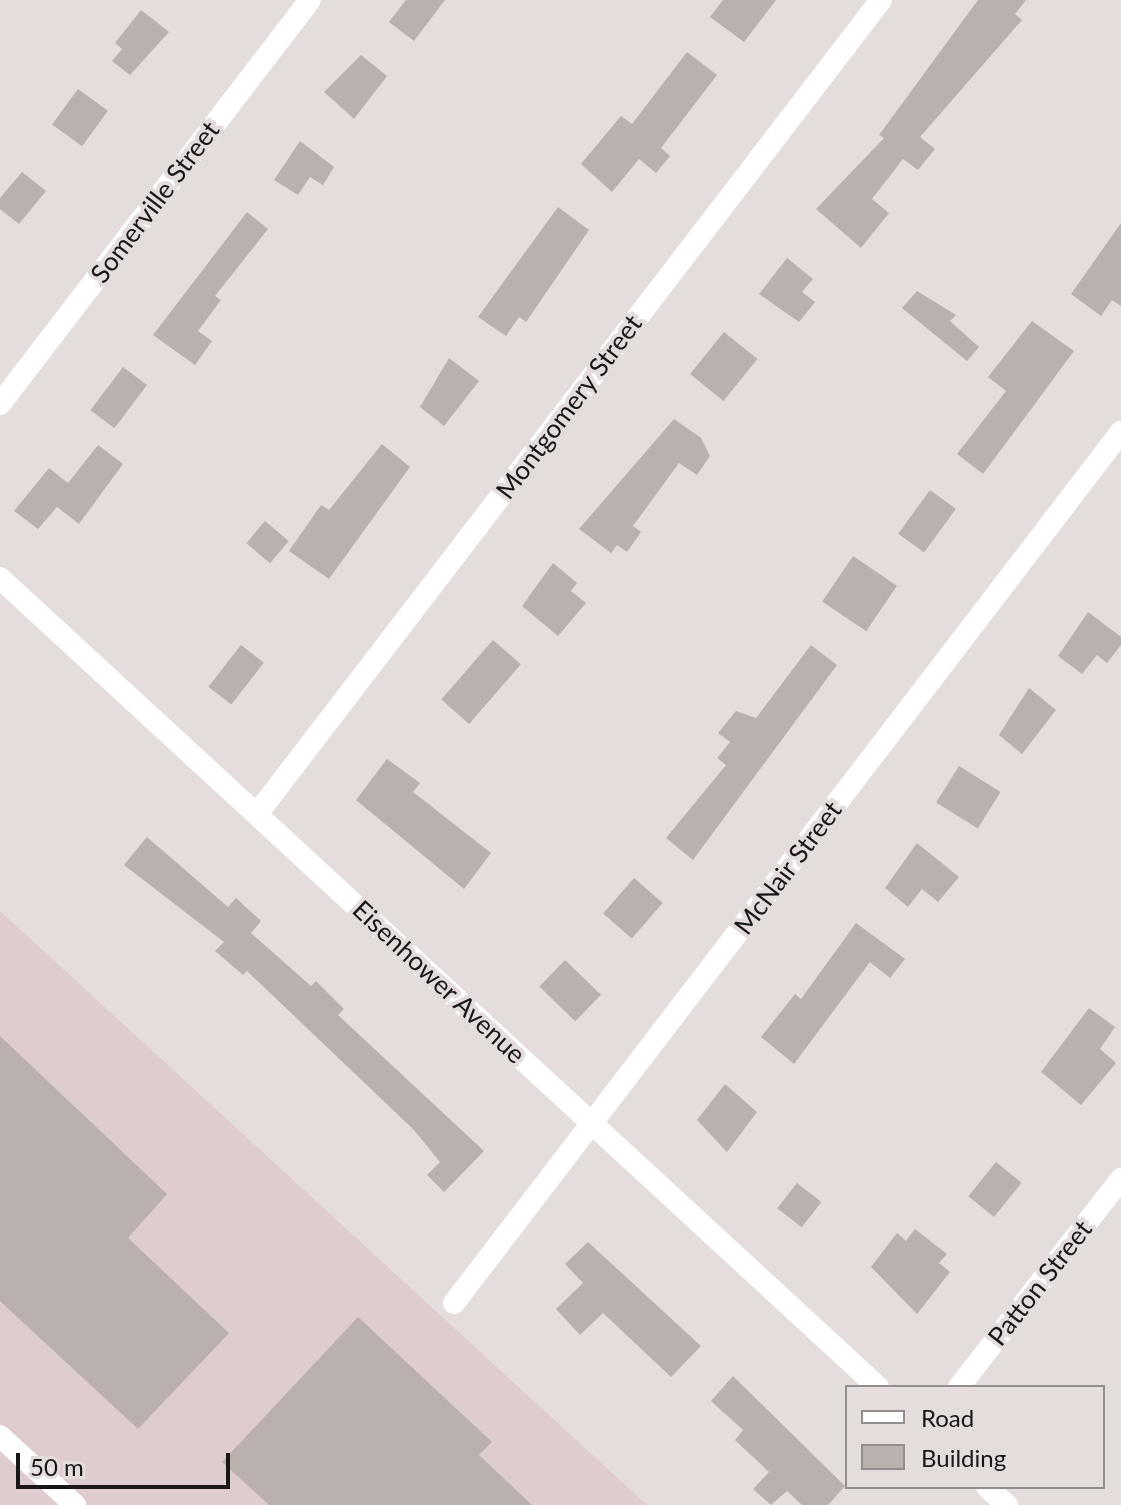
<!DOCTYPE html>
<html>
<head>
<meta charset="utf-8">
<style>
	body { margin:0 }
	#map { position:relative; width:1121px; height:1505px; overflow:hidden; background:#e5dcdc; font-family:Lato,sans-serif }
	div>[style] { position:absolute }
	.built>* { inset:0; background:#deccce }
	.building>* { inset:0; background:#bab1af; transform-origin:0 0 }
	.street>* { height:22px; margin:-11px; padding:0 11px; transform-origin:11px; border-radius:11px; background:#fff }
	span { translate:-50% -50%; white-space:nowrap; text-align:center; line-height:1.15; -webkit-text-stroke:8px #e5dcdc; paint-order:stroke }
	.street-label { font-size:26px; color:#191616 }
	.legend { position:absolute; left:845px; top:1385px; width:260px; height:104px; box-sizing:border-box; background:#e5dcdc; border:2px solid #938d8d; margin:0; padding:10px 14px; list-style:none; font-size:24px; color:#191616 }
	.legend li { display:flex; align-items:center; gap:16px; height:40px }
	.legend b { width:40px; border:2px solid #938d8d }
	.scale { position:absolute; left:16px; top:1453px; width:214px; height:36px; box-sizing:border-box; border:4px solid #191616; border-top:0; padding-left:10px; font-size:24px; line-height:28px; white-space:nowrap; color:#191616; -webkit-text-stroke:6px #e5dcdc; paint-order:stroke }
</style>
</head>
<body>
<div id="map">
	<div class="built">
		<i style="clip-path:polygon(0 911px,647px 1505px,0 1505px)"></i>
	</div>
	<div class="building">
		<i style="clip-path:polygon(406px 0,445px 0,414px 41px,389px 22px)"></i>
		<i style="clip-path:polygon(723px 0,776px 0,744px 42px,710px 17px)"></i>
		<i style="clip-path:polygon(978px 0,1026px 0,1015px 14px,1022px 20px,920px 137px,935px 149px,918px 170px,903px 159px,872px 199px,889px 213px,861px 248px,816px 209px,884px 138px,879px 135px)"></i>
		<i style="clip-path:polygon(141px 10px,169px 32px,130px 75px,112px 61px,122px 49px,115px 43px)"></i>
		<i style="clip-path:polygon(687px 52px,717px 75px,661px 148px,670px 156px,656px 173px,639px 159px,612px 192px,581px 164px,621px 116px,632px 124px)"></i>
		<i style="clip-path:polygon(361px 55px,387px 76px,354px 119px,324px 92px)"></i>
		<i style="left:78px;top:89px;width:37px;height:44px;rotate:36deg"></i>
		<i style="clip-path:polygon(300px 141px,334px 167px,323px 185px,310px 177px,298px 195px,274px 180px)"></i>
		<i style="clip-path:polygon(22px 172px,46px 191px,19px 224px,0 209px,0 198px)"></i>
		<i style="clip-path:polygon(558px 207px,589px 230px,526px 322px,519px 317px,506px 336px,478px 317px)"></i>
		<i style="clip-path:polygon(247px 212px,268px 229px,215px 296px,221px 300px,198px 331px,212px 341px,195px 365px,153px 335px)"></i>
		<i style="clip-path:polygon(1121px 223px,1121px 306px,1112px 300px,1101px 316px,1071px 294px)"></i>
		<i style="clip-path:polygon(787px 258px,813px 279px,802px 292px,815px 302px,799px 322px,759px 294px)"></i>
		<i style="clip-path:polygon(917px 291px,956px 315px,950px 321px,979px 347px,967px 361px,902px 308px)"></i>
		<i style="clip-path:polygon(1032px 321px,1074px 351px,983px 474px,957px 454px,1006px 391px,988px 377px)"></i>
		<i style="left:724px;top:332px;width:43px;height:54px;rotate:39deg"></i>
		<i style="clip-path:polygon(449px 358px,479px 381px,444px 426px,420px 407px)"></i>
		<i style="left:123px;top:367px;width:30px;height:54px;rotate:37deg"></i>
		<i style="clip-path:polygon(674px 419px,701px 438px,710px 456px,697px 475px,679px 463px,633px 526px,641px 532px,627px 552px,617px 545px,611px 553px,579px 529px)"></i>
		<i style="clip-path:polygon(382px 444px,410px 467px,329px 579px,289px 551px,321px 505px,329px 510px)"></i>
		<i style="clip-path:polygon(98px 445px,123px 464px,79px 524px,57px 507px,38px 529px,14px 511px,49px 468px,68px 483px)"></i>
		<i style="left:930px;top:490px;width:32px;height:54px;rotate:36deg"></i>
		<i style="left:265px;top:521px;width:31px;height:29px;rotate:40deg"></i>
		<i style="left:853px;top:556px;width:53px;height:55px;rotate:34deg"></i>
		<i style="clip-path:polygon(553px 563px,577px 583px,571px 591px,586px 603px,558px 636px,522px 606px)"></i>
		<i style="clip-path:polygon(1088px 612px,1121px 637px,1121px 645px,1107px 663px,1097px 655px,1082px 674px,1058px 656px)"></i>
		<i style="left:493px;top:640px;width:37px;height:79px;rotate:41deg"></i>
		<i style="left:241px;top:645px;width:29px;height:53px;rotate:38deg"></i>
		<i style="clip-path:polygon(811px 645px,837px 665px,693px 860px,666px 838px,726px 765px,717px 758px,730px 742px,718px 733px,736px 711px,756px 718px)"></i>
		<i style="clip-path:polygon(1029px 688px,1056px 710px,1022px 754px,999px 735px)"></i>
		<i style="clip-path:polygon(387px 759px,420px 783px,413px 792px,491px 853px,464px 889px,356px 800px)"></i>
		<i style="left:959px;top:766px;width:49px;height:43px;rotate:32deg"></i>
		<i style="clip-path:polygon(147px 837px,228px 907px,236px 898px,261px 921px,251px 933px,311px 986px,316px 981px,344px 1009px,338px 1015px,484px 1151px,444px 1192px,427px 1175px,440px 1162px,414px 1130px,247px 971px,243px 975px,215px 951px,224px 942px,124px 865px)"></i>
		<i style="clip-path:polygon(917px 843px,959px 877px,938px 902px,922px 889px,908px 907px,885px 888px)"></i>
		<i style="left:634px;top:878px;width:38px;height:47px;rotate:41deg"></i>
		<i style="clip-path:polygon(856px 923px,905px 959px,890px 978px,870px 962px,794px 1064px,761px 1037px,795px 994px,801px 999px)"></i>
		<i style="left:565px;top:960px;width:50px;height:37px;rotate:44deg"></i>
		<i style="clip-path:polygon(1089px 1008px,1115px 1027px,1100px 1049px,1116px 1063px,1081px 1105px,1041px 1072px)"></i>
		<i style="clip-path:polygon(0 1036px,167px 1194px,128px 1238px,229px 1333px,138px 1429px,0 1301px)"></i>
		<i style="clip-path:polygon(725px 1084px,757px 1112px,727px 1152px,697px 1120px)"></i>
		<i style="left:996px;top:1162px;width:33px;height:44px;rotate:39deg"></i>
		<i style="left:797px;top:1183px;width:31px;height:32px;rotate:38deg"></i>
		<i style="clip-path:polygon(915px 1229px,947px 1254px,939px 1263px,950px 1272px,917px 1314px,871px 1267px,897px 1233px,906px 1241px)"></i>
		<i style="clip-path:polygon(588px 1242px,701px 1346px,671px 1377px,603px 1313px,580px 1335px,556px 1309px,583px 1283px,565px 1264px)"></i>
		<i style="clip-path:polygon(358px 1317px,492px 1442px,479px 1455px,532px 1505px,269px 1505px,222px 1462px)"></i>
		<i style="clip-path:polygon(733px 1376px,845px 1486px,828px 1505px,802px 1505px,787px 1491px,771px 1505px,753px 1489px,769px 1472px,735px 1440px,743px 1430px,711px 1401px)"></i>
	</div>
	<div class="street">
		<i style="left:0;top:404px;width:509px;rotate:-52.5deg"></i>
		<i style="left:0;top:578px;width:1194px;rotate:42.66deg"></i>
		<i style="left:257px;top:814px;width:1026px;rotate:-52.53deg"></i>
		<i style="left:454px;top:1303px;width:1097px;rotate:-52.56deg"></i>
		<i style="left:959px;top:1387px;width:264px;rotate:-52.1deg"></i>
		<i style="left:0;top:1436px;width:102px;rotate:42.6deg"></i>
		<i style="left:987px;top:1487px;width:27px;rotate:42deg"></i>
	</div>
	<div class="street-label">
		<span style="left:155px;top:202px;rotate:-53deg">Somerville Street</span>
		<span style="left:569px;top:407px;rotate:-53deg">Montgomery Street</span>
		<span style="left:788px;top:868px;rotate:-53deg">McNair Street</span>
		<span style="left:439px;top:982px;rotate:43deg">Eisenhower Avenue</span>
		<span style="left:1040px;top:1283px;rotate:-52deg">Patton Street</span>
	</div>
	<ul class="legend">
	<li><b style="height:10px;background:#fff"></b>Road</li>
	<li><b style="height:22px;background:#bab1af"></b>Building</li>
	</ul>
	<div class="scale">50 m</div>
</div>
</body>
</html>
